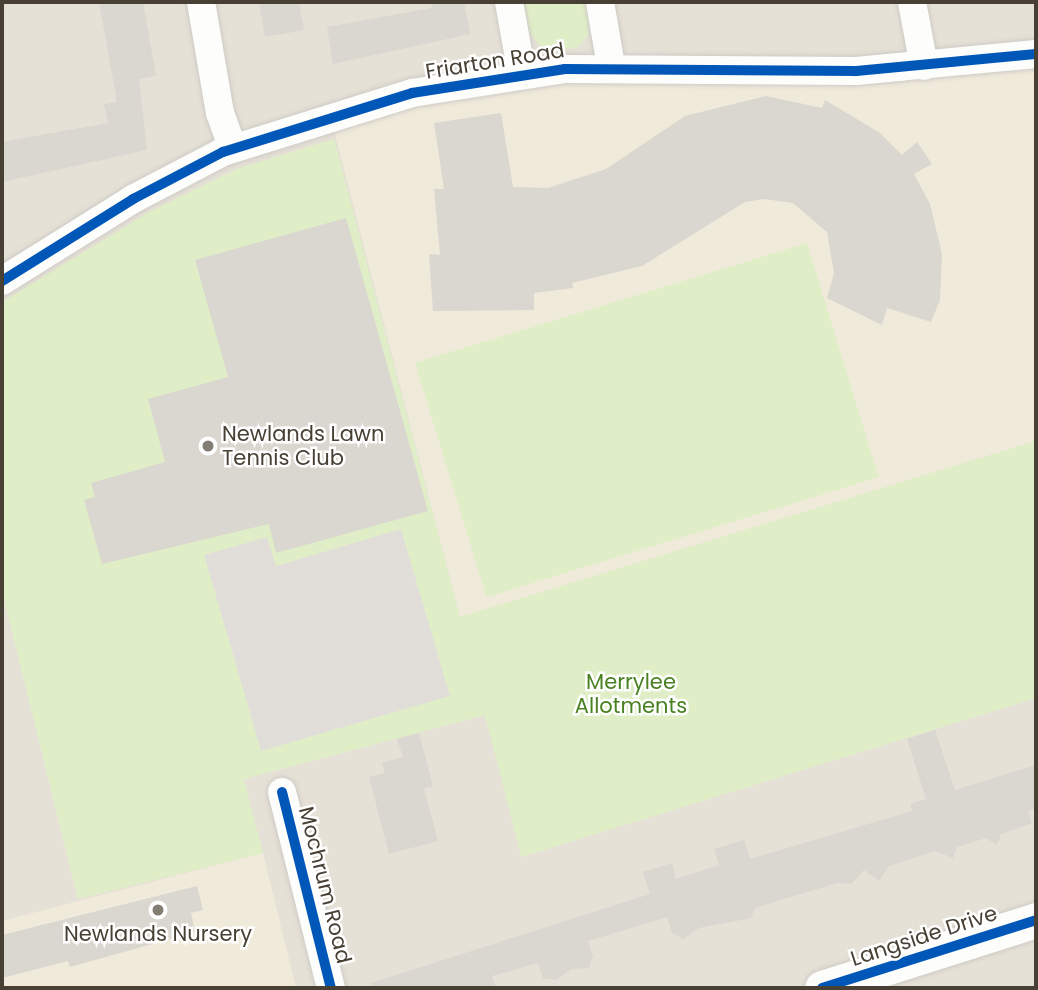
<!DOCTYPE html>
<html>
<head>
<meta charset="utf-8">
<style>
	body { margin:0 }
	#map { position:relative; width:1038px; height:990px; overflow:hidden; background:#f2efea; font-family:Poppins,sans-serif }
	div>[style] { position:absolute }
	.residential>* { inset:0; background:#e6e1d6; transform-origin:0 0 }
	.education>* { inset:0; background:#f0eadb }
	.green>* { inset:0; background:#e0eec7; transform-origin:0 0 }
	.parking>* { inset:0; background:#e1ded9 }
	.building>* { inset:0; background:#dad6d0 }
	.roads { filter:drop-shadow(0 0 2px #cecbc6) drop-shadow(0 0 2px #cecbc6) }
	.minor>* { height:28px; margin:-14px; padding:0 14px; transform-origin:14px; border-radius:14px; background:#fdfdfc }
	.tertiary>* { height:35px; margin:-17.5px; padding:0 17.5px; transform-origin:17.5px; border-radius:17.5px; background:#fdfdfc }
	.cycleway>* { height:10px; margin:-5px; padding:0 5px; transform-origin:5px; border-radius:5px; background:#0057b8 }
	.dots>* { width:19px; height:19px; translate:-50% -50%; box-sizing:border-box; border:4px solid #fff; border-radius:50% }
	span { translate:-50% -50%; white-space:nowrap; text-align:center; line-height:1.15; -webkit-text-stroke:5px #fff; paint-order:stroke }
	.street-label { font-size:21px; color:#484034 }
	.poi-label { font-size:21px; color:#484034 }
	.left { translate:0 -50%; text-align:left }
	.park-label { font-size:21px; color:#498121 }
	.frame { position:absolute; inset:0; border:4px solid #484034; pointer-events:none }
</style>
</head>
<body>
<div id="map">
	<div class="residential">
		<i style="left:2px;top:2px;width:1034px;height:986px"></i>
	</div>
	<div class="education">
		<i style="clip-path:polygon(1036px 54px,1036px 441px,460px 617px,330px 115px,527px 74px)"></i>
		<i style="clip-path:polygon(263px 853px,296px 988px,2px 988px,2px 921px)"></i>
	</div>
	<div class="green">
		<i style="clip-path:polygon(524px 2px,587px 2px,589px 34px,577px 48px,544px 50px,530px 34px)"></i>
		<i style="clip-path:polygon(334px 139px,460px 617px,1036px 441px,1036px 698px,521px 857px,485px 715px,244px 779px,263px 853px,78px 899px,2px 591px,2px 302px,149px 212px,237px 169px)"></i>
		<i style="left:807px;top:243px;width:245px;height:410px;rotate:73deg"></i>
	</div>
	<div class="parking">
		<i style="clip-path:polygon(401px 529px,450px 696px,261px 751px,204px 555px,267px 537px,276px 566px)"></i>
	</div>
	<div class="building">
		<i style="clip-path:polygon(99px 2px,143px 2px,156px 76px,139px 79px,147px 150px,2px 182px,2px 142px,108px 123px,104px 104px,117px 102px)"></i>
		<i style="clip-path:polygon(259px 2px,299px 2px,304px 30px,265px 37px)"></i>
		<i style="clip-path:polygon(431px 2px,464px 2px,470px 34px,333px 64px,327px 27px,432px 8px)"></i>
		<i style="clip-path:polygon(766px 96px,822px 108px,825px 100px,880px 133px,902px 155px,917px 142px,932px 164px,914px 174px,930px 204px,942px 254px,940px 300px,931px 322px,887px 308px,882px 325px,827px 298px,834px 273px,827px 232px,793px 203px,764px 199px,745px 202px,642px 266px,572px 283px,573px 288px,534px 293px,534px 310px,433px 311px,429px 254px,440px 255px,434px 189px,444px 189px,434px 123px,501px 113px,513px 187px,548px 188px,606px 169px,685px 116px)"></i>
		<i style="clip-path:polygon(346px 218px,428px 511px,276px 553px,269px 524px,102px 564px,84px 500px,95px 497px,91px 483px,165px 462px,148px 399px,228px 377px,195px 260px)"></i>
		<i style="clip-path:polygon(935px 730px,955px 790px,1036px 765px,1036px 808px,1028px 811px,1032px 823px,1001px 834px,997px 845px,986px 838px,957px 847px,953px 858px,935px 851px,889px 866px,879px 881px,864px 870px,851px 884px,837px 883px,755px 908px,751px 918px,699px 928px,683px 939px,672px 933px,667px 917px,588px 941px,593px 956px,589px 968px,572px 969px,556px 980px,543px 978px,538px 963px,492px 976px,496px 988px,372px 988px,371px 983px,650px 894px,643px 872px,672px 863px,676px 879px,719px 865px,714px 849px,744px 840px,750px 859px,912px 811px,910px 804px,926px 799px,907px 739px)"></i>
		<i style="clip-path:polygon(419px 733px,433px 786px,424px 788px,438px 841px,389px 854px,369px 777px,385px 773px,382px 763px,403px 757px,397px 739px)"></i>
		<i style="clip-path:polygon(197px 886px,203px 910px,191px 913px,195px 932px,70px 967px,68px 961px,2px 978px,2px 935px)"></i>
	</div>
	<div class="roads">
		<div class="minor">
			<i style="left:201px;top:2px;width:113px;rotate:80.3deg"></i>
			<i style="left:220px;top:113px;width:37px;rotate:70deg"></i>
			<i style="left:509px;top:2px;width:73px;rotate:79.8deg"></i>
			<i style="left:600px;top:2px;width:65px;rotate:80.2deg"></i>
			<i style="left:912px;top:2px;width:65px;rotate:79.4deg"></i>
			<i style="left:2px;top:281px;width:155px;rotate:-32deg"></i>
			<i style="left:133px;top:199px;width:102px;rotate:-27.6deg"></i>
			<i style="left:223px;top:152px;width:198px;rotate:-17.3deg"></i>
			<i style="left:412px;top:93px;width:155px;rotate:-8.9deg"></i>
			<i style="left:565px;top:69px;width:291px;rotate:0.4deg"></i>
			<i style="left:856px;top:71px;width:181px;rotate:-5.4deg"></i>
			<i style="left:282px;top:792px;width:202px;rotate:76deg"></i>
		</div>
		<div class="tertiary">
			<i style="left:822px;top:988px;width:225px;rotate:-17.6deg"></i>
		</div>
	</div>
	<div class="cycleway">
		<i style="left:2px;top:281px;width:155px;rotate:-32deg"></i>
		<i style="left:133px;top:199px;width:102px;rotate:-27.6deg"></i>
		<i style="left:223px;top:152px;width:198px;rotate:-17.3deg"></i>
		<i style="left:412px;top:93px;width:155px;rotate:-8.9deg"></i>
		<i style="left:565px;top:69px;width:291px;rotate:0.4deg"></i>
		<i style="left:856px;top:71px;width:181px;rotate:-5.4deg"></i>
		<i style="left:282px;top:792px;width:202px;rotate:76deg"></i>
		<i style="left:822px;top:988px;width:225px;rotate:-17.6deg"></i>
	</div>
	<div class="dots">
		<i style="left:208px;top:446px;background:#847d74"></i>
		<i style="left:158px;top:910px;background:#847d74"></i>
	</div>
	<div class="street-label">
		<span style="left:495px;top:61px;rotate:-9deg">Friarton Road</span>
		<span style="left:325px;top:885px;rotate:76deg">Mochrum Road</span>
		<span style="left:924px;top:936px;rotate:-18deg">Langside Drive</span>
	</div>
	<div class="poi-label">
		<span class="left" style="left:222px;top:446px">Newlands Lawn<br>Tennis Club</span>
		<span style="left:158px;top:934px">Newlands Nursery</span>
	</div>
	<div class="park-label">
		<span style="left:631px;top:694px">Merrylee<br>Allotments</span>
	</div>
	<div class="frame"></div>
</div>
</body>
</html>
